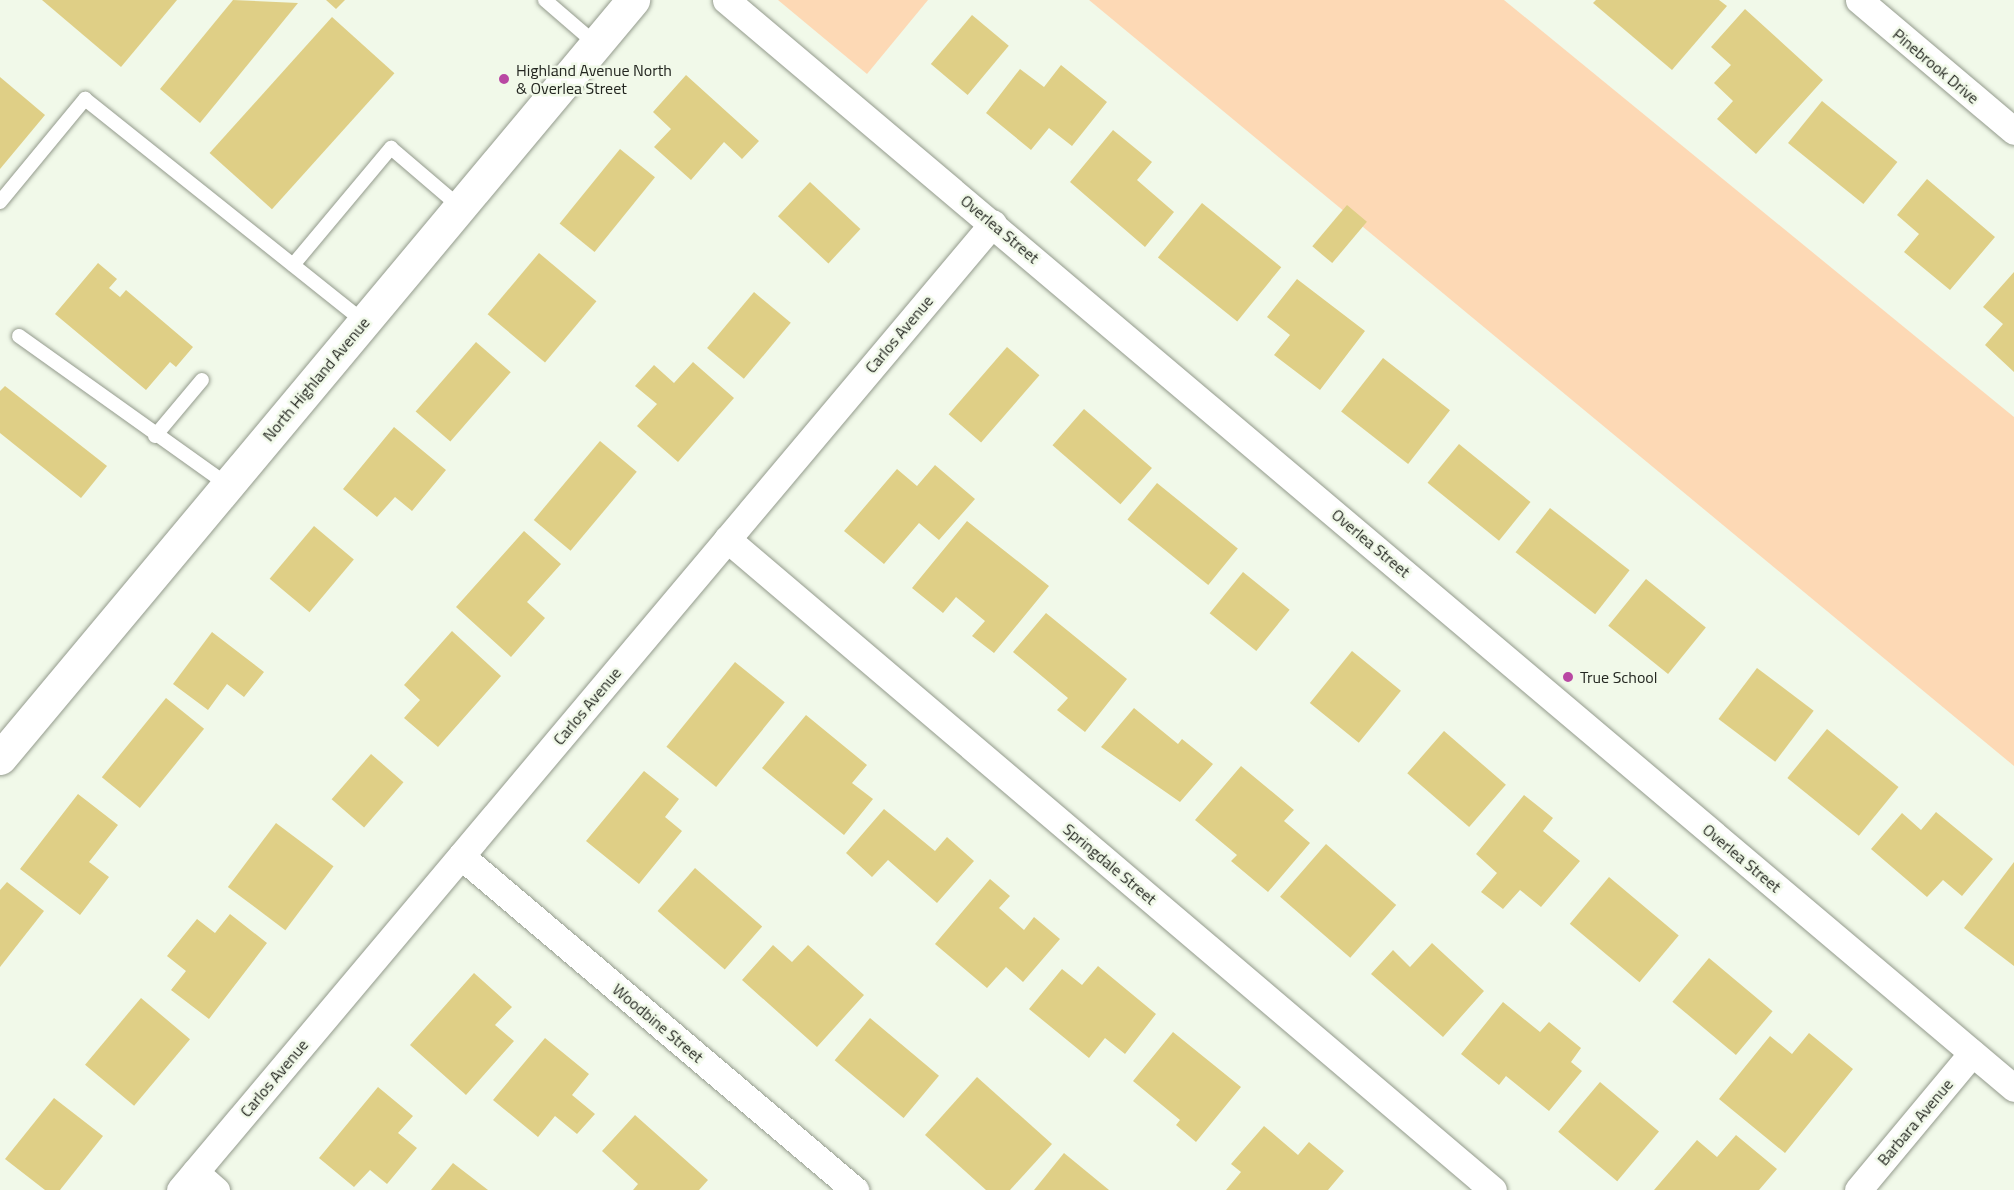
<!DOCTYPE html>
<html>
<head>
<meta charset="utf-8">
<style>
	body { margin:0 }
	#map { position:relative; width:2014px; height:1190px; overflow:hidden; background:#f1f9e9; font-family:"Titillium Web",sans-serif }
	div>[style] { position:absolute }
	.green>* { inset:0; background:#fdd9b5 }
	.building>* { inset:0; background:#dfcf86; transform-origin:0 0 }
	.roads { filter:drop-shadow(0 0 2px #949b8d) drop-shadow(0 0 2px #949b8d) }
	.service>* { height:14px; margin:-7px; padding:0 7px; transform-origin:7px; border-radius:7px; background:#fff }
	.minor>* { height:27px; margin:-13.5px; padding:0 13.5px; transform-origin:13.5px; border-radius:13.5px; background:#fff }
	.tertiary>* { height:33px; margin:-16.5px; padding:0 16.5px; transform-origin:16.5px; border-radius:16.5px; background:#fff }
	.dots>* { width:16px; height:16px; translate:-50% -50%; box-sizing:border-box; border:3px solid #f1f9e9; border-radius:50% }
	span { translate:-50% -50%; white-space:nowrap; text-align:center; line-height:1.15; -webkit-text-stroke:5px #f1f9e9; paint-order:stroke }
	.street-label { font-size:16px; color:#232620 }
	.poi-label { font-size:16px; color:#232620 }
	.left { translate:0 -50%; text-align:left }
</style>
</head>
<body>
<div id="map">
	<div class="green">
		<i style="clip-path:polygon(778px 0,928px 0,867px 74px)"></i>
		<i style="clip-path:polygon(1089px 0,1504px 0,2014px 417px,2014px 766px)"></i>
	</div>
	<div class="building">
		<i style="clip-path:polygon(42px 0,177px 0,121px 67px)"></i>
		<i style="clip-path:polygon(233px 0,298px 3px,200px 123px,160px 89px)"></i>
		<i style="clip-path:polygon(326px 0,345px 0,336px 9px)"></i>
		<i style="clip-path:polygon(1596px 0,1719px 0,1727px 6px,1672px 70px,1593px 3px)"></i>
		<i style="clip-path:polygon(1745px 9px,1823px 80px,1756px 154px,1717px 119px,1733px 101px,1714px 83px,1731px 65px,1711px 47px)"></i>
		<i style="left:972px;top:15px;width:48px;height:64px;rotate:40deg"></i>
		<i style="left:332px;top:17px;width:84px;height:183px;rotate:42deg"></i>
		<i style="clip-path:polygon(1061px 65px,1107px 102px,1072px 146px,1049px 128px,1031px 150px,986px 113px,1020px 69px,1044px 87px)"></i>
		<i style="clip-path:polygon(686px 75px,759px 141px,742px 159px,724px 142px,691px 180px,654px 147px,671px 129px,653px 112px)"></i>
		<i style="clip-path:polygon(0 77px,45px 115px,0 169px)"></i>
		<i style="left:1822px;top:101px;width:97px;height:54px;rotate:39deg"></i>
		<i style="clip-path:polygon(1113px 130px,1152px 162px,1137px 180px,1174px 212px,1145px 247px,1070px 182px)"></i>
		<i style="left:620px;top:149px;width:45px;height:96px;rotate:39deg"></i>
		<i style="clip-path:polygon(1927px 179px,1995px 237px,1950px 290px,1904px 252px,1919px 234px,1897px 215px)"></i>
		<i style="left:810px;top:182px;width:69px;height:47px;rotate:43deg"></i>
		<i style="left:1202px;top:203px;width:102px;height:70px;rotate:39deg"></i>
		<i style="left:1347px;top:205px;width:26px;height:54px;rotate:40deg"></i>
		<i style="left:539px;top:253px;width:75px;height:80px;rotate:40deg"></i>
		<i style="clip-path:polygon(98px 263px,117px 279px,109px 288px,120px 297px,126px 290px,193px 347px,176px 367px,170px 362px,146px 390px,55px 314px)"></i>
		<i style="clip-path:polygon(2014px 272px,2014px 372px,1985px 345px,2003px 324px,1983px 307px)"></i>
		<i style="clip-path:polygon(1297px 279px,1365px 331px,1320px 390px,1274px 355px,1290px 335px,1267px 317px)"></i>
		<i style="left:754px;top:292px;width:48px;height:73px;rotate:40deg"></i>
		<i style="left:476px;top:342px;width:46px;height:92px;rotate:41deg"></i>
		<i style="left:1007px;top:347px;width:43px;height:89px;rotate:41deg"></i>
		<i style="left:1383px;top:358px;width:85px;height:68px;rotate:38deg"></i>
		<i style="clip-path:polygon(693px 362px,734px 398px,678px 462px,637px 426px,657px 404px,635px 386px,654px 365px,674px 383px)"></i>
		<i style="clip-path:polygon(5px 386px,107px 466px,81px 498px,0 433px,0 391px)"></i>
		<i style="left:1084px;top:409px;width:90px;height:48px;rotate:41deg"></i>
		<i style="clip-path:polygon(394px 427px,446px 470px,412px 511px,395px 497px,377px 517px,343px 489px)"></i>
		<i style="left:600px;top:441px;width:48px;height:103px;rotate:40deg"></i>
		<i style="left:1459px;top:444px;width:92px;height:50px;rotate:39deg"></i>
		<i style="clip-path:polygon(935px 465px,975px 499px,939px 540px,919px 523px,884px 564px,844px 531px,897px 469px,917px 486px)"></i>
		<i style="left:1157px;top:483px;width:104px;height:47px;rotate:39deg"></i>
		<i style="left:1550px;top:508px;width:101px;height:56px;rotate:38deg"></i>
		<i style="clip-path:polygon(967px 521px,1049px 586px,994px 653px,972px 636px,985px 621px,956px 597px,943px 613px,912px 588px)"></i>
		<i style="left:314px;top:526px;width:52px;height:69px;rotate:40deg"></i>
		<i style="clip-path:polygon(524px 531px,561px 564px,527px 602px,545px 618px,511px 657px,456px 607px)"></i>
		<i style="left:1243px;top:572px;width:60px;height:53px;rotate:39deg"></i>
		<i style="left:1646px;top:579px;width:77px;height:60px;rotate:39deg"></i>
		<i style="clip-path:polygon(1046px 613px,1127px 679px,1085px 732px,1057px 710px,1068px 698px,1013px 652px)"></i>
		<i style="clip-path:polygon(452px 631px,501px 676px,438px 747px,404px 718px,420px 700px,404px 685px)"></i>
		<i style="clip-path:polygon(212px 632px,264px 672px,244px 697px,227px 684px,208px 710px,173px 684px)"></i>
		<i style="left:1352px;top:651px;width:63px;height:67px;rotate:39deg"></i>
		<i style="left:735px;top:662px;width:64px;height:109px;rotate:39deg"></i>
		<i style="left:1757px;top:668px;width:71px;height:64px;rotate:37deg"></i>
		<i style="left:166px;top:698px;width:49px;height:102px;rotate:39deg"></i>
		<i style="clip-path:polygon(1134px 708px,1178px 744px,1182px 739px,1213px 764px,1180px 802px,1101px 747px)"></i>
		<i style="clip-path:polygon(806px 715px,867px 765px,852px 783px,873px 799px,844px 835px,762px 768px)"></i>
		<i style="left:1827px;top:729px;width:92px;height:63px;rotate:39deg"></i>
		<i style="left:1444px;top:731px;width:82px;height:56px;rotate:41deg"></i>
		<i style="left:371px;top:754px;width:43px;height:60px;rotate:41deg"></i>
		<i style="clip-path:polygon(1241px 766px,1294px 810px,1284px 821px,1310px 843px,1268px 892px,1231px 861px,1237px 855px,1195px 820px)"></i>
		<i style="clip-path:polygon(644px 771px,679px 799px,665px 817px,682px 831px,639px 884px,586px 841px)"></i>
		<i style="clip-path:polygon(78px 794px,118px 825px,89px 862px,109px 877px,80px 915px,20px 869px)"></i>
		<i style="clip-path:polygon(1524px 795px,1553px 818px,1543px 831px,1580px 861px,1541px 907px,1520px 890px,1503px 909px,1481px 892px,1497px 873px,1476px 854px)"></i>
		<i style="clip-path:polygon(884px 809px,935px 851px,947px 837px,974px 861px,937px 903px,888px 860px,872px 877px,846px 853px)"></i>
		<i style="clip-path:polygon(1936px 812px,1993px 859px,1962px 896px,1943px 880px,1927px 897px,1871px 849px,1902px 813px,1921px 830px)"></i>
		<i style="left:276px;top:823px;width:72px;height:80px;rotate:37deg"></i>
		<i style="left:1326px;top:844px;width:93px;height:70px;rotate:41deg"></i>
		<i style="clip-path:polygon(2014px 862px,2014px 966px,1964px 928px)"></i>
		<i style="left:695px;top:868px;width:89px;height:57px;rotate:41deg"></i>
		<i style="left:1609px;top:877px;width:91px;height:61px;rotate:40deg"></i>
		<i style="clip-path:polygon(990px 879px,1010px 896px,999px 908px,1024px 930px,1034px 917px,1060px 939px,1023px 982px,1006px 967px,987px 988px,935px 944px)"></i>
		<i style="clip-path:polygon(7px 882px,44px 911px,0 967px,0 890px)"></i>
		<i style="clip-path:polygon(230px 914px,267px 943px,209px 1019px,171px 990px,186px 971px,167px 956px,197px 919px,215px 933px)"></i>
		<i style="clip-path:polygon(1432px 943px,1484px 991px,1443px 1037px,1371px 974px,1393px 950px,1410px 967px)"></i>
		<i style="clip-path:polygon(773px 945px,792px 962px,808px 945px,864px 995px,817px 1047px,742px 980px)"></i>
		<i style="left:1709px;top:958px;width:83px;height:57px;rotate:40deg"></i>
		<i style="clip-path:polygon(1098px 966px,1156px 1014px,1125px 1054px,1105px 1038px,1089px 1058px,1029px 1009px,1062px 969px,1082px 985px)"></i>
		<i style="clip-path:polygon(474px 973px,512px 1007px,495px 1025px,514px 1041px,466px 1095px,410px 1045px)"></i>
		<i style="left:141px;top:998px;width:64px;height:87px;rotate:40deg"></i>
		<i style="clip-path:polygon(1503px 1002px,1540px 1032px,1549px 1022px,1581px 1048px,1571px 1062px,1582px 1071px,1549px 1111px,1506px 1076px,1499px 1085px,1461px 1054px)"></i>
		<i style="left:870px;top:1018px;width:90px;height:55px;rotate:40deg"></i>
		<i style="clip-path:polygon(1173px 1032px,1241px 1087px,1196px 1142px,1176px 1125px,1180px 1120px,1133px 1081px)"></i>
		<i style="clip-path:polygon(1809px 1033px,1853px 1069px,1785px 1153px,1719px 1099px,1770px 1036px,1792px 1054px)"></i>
		<i style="clip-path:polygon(545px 1038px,589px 1074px,572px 1095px,595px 1114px,577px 1134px,555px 1116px,538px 1137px,493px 1100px)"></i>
		<i style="clip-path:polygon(977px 1077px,1052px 1144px,1010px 1190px,986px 1190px,925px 1135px)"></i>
		<i style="left:1600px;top:1082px;width:77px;height:65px;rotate:40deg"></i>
		<i style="clip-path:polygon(378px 1087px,413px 1116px,398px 1133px,417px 1148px,387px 1184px,370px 1170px,354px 1187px,319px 1158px)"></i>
		<i style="clip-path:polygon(54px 1098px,103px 1136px,60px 1190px,45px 1190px,5px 1159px)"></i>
		<i style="clip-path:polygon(635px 1115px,708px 1180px,699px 1190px,633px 1190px,638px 1184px,602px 1151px)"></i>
		<i style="clip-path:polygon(1264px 1126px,1298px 1155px,1309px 1142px,1344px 1171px,1328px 1190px,1226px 1190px,1241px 1172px,1231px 1164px)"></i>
		<i style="clip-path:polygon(1736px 1135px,1777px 1169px,1759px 1190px,1654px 1190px,1697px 1140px,1717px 1157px)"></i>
		<i style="clip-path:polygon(1064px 1153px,1109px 1190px,1034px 1190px)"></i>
		<i style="clip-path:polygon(453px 1163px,488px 1190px,431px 1190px)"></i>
	</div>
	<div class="roads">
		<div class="service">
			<i style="left:545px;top:0;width:67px;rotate:40.8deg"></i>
			<i style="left:0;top:202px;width:134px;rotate:-50.5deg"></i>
			<i style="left:85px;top:99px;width:357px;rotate:38.6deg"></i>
			<i style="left:293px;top:265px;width:153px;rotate:-50.1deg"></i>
			<i style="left:391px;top:148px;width:91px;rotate:40.5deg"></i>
			<i style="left:19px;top:336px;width:257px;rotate:35.5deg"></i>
			<i style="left:155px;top:436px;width:73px;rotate:-50deg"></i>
		</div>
		<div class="minor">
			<i style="left:726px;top:0;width:1686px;rotate:40.19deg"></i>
			<i style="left:1859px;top:0;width:203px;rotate:40.2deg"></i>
			<i style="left:727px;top:539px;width:1005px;rotate:40.36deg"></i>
			<i style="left:461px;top:856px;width:517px;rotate:40.29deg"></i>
			<i style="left:195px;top:1172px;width:28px;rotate:41deg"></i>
			<i style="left:180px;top:1190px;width:1263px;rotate:-49.94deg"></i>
			<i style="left:1858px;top:1190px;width:178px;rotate:-50.2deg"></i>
		</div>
		<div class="tertiary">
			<i style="left:0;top:758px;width:988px;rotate:-50.14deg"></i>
		</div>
	</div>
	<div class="dots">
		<i style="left:504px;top:79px;background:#b948a3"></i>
		<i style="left:1568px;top:677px;background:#b948a3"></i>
	</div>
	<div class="street-label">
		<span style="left:1936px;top:66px;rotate:40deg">Pinebrook Drive</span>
		<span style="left:1000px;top:229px;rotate:40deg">Overlea Street</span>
		<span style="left:899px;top:334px;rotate:-50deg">Carlos Avenue</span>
		<span style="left:316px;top:379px;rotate:-50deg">North Highland Avenue</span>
		<span style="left:1371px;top:543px;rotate:40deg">Overlea Street</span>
		<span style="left:587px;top:706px;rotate:-50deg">Carlos Avenue</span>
		<span style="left:1742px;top:858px;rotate:40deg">Overlea Street</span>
		<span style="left:1110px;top:864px;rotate:40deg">Springdale Street</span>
		<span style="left:658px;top:1023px;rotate:40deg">Woodbine Street</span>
		<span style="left:274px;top:1078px;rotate:-50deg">Carlos Avenue</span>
		<span style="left:1915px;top:1122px;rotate:-50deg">Barbara Avenue</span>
	</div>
	<div class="poi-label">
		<span class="left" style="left:516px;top:79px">Highland Avenue North<br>&amp; Overlea Street</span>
		<span class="left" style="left:1580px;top:677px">True School</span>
	</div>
</div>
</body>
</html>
